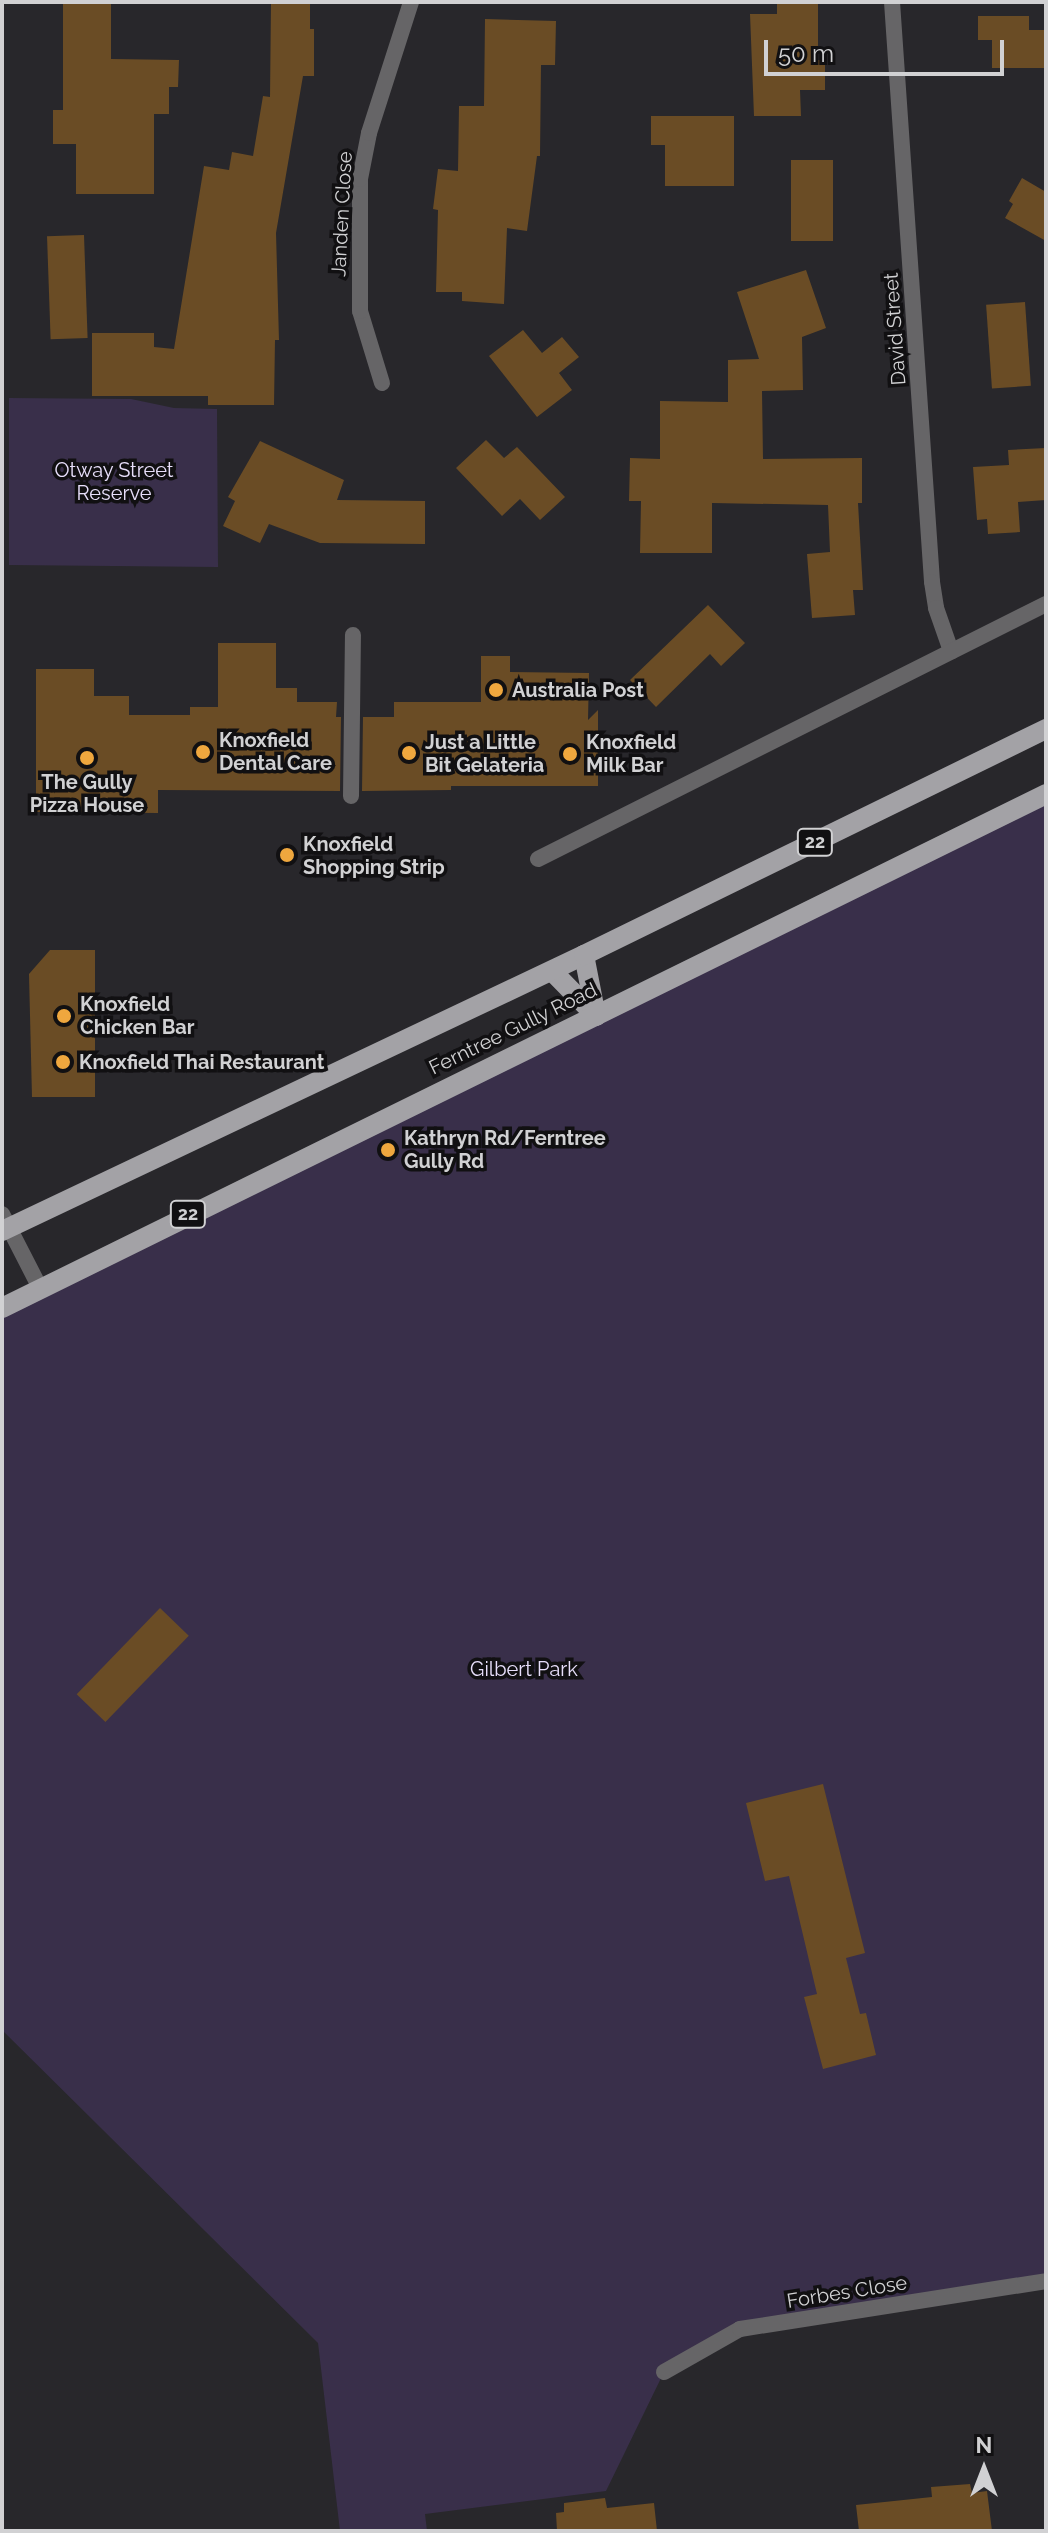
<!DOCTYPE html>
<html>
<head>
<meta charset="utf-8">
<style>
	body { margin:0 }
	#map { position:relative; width:1048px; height:2533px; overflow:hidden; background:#28272b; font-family:Raleway,sans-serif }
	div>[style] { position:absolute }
	.green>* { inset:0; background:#392f4a }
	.building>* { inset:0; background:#6a4c25; transform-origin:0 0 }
	.pedestrian>* { height:16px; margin:-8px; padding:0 8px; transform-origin:8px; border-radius:8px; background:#666567 }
	.minor>* { height:16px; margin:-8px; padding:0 8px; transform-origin:8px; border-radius:8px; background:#666567 }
	.primary>* { height:20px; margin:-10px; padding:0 10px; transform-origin:10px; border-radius:10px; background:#a3a2a6 }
	.dots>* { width:22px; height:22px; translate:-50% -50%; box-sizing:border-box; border:4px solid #111012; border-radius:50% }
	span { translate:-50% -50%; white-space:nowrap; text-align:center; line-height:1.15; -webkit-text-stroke:7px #111012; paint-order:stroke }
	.shield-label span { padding:2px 6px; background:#111012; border:2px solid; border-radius:6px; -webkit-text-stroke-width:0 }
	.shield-label { font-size:18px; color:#d1d1d3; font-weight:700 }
	.street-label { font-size:20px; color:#d1d1d3 }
	.park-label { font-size:20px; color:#e8dffb }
	.poi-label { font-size:20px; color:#d1d1d3; font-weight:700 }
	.left { translate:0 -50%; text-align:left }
	.frame { position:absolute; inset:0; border:4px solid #d1d1d3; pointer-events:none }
	.north { position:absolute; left:944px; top:2429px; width:80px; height:80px; -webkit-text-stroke:6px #111012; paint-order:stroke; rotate:0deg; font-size:22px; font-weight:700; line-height:32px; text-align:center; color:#d1d1d3 }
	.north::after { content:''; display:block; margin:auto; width:28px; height:36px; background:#d1d1d3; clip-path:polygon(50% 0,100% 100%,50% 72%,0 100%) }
	.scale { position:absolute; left:764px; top:40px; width:240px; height:36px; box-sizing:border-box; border:4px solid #d1d1d3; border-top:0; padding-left:10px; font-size:24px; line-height:28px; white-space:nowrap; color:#d1d1d3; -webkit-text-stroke:6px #111012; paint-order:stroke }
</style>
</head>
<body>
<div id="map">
	<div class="green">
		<i style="clip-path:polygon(9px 398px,131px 399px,174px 408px,217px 409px,218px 567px,9px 565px)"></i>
		<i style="clip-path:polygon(1046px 794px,1046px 2281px,740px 2329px,664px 2372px,606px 2491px,425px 2514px,427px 2531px,340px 2531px,318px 2343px,2px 2030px,2px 1308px)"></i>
	</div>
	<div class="building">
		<i style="clip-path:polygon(63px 2px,111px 2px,111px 59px,179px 60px,178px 87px,169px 87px,169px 114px,154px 114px,154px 194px,76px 194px,76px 144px,53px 144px,53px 110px,63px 110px)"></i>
		<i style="clip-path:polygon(271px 2px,310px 2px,310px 29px,314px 29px,314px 76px,303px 76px,276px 233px,279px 340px,275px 340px,274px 405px,208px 405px,208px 396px,92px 396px,92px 333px,154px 333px,154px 347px,174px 349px,204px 166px,229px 170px,232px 152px,253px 156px,263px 96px,270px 97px)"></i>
		<i style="clip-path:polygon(777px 2px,818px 2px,818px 60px,825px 60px,825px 90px,800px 90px,801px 116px,754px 116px,750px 14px,777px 14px)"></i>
		<i style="clip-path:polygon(978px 16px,1029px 16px,1029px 30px,1046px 30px,1046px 68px,992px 68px,992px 40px,978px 40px)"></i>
		<i style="clip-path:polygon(485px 19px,556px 21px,555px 65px,541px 65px,540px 156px,537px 156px,527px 231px,507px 228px,504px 304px,462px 301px,462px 292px,436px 292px,438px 210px,433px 209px,438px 169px,458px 171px,459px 106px,484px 106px)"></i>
		<i style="clip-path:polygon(651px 116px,734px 116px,734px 186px,665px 186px,665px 145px,651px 145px)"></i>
		<i style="left:791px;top:160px;width:42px;height:81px"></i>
		<i style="clip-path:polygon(1022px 178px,1046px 192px,1046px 241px,1005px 218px,1013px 204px,1009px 201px)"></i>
		<i style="left:84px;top:235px;width:103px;height:37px;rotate:88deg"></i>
		<i style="clip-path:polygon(806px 270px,826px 328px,802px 337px,803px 390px,762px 391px,763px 459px,862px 458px,862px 503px,858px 503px,863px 590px,853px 590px,855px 615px,812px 618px,807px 554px,830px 552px,828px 505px,712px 503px,712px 553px,640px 553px,641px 501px,629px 501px,630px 458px,660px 459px,660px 401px,728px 402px,728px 360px,759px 359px,737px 292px)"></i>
		<i style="left:1025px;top:302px;width:84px;height:39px;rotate:86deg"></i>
		<i style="clip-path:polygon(523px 330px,542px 353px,562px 337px,579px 357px,559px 373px,572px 390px,537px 417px,489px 356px)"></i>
		<i style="clip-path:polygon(486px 440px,504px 458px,517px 447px,565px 497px,540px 520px,520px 499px,502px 516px,456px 468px)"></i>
		<i style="clip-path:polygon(260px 441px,344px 480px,337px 500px,425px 501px,425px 544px,320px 543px,269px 524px,260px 543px,223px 526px,235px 501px,228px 497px)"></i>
		<i style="clip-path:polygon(1046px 448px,1046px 500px,1018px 502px,1020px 532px,988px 534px,987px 519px,977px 520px,973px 467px,1009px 465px,1008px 450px)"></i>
		<i style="clip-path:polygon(708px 605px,745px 643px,721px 666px,710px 654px,656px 707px,630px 680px)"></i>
		<i style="clip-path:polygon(218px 643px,276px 643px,276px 688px,297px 688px,297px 702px,337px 702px,336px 717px,341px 717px,340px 791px,158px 790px,158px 813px,36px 812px,36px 669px,94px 669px,94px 696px,129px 696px,129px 715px,190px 715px,190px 707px,218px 707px)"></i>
		<i style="clip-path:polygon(481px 656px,510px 656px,510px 672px,589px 673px,588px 720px,598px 710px,598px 786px,451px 786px,451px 790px,362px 791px,363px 717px,394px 717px,394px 702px,481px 702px)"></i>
		<i style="clip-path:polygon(50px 950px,95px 950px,95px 1097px,32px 1097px,29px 974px)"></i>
		<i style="left:160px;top:1608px;width:40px;height:120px;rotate:44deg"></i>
		<i style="clip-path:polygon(823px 1784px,865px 1953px,846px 1958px,860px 2014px,866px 2013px,876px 2055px,823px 2069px,804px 1997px,817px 1994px,789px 1876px,765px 1881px,746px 1803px)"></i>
		<i style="clip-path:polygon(970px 2484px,972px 2493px,987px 2491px,992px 2531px,859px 2531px,856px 2505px,932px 2497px,931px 2487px)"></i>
		<i style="clip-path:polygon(605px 2498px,607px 2508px,654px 2503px,657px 2531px,557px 2531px,556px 2513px,564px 2512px,564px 2503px)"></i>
	</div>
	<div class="pedestrian">
		<i style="left:351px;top:796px;width:161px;rotate:-89.3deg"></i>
	</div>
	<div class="minor">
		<i style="left:892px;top:2px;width:581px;rotate:86.05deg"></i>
		<i style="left:932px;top:582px;width:26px;rotate:81deg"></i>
		<i style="left:936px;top:608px;width:46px;rotate:70.8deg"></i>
		<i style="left:382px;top:383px;width:75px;rotate:-107deg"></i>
		<i style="left:360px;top:311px;width:132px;rotate:-90deg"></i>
		<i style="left:360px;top:179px;width:47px;rotate:-78.9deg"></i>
		<i style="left:369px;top:133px;width:138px;rotate:-72.2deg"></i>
		<i style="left:538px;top:859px;width:568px;rotate:-26.66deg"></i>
		<i style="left:2px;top:1214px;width:83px;rotate:62.8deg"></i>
		<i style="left:664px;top:2372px;width:87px;rotate:-29.5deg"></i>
		<i style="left:740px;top:2329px;width:310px;rotate:-8.9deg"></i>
	</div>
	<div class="primary">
		<i style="left:584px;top:955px;width:62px;rotate:78.9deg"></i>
		<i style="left:552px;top:971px;width:63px;rotate:45.6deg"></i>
		<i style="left:2px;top:1231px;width:644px;rotate:-25.37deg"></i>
		<i style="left:584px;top:955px;width:514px;rotate:-26.07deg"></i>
		<i style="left:2px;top:1308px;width:1164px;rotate:-26.21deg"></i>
	</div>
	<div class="dots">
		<i style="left:496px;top:690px;background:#efa73e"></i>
		<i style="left:203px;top:752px;background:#efa73e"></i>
		<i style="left:409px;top:753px;background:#efa73e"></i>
		<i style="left:570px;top:754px;background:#efa73e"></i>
		<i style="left:87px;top:758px;background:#efa73e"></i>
		<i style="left:287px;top:855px;background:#efa73e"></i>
		<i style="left:64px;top:1016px;background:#efa73e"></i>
		<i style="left:63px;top:1062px;background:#efa73e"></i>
		<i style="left:388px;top:1150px;background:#efa73e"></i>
	</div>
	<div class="shield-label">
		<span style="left:815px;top:842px">22</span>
		<span style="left:188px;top:1214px">22</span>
	</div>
	<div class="street-label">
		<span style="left:342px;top:214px;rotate:-87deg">Janden Close</span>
		<span style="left:895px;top:329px;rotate:-94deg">David Street</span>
		<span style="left:513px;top:1029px;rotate:-26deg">Ferntree Gully Road</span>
		<span style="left:847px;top:2292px;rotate:-9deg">Forbes Close</span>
	</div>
	<div class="park-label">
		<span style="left:114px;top:482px">Otway Street<br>Reserve</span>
		<span style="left:524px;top:1669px">Gilbert Park</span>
	</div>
	<div class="poi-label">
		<span class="left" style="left:512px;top:690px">Australia Post</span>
		<span class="left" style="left:219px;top:752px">Knoxfield<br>Dental Care</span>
		<span class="left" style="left:425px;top:754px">Just a Little<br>Bit Gelateria</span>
		<span class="left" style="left:586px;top:754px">Knoxfield<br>Milk Bar</span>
		<span style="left:87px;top:794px">The Gully<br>Pizza House</span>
		<span class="left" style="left:303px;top:856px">Knoxfield<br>Shopping Strip</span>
		<span class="left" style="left:80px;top:1016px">Knoxfield<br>Chicken Bar</span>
		<span class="left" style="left:79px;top:1062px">Knoxfield Thai Restaurant</span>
		<span class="left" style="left:404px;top:1150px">Kathryn Rd/Ferntree<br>Gully Rd</span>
	</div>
	<div class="frame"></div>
	<div class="north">N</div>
	<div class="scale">50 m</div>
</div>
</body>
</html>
